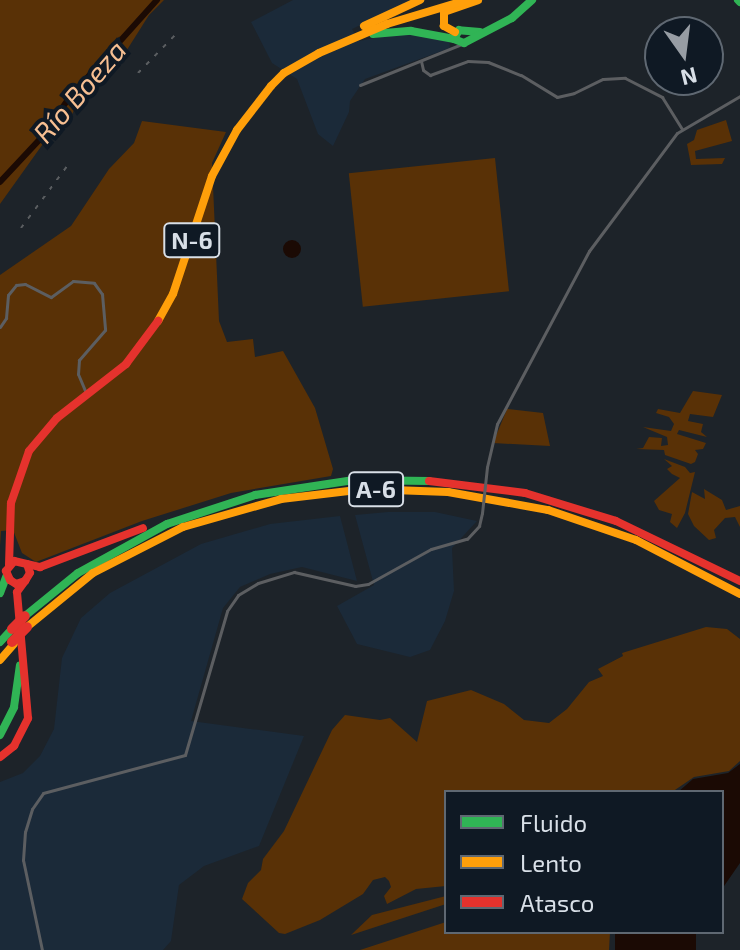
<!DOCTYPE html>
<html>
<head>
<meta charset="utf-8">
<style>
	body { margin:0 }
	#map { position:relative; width:740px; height:950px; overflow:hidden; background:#1d2329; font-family:"Exo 2",sans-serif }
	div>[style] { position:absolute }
	.built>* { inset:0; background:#1b2a39 }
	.green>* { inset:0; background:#593106; transform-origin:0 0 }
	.water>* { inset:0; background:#1b0a04; transform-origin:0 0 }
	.round { border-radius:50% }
	.river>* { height:6px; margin:-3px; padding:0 3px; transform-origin:3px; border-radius:3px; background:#1b0a04 }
	.street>* { height:3px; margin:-1.5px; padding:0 1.5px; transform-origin:1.5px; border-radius:1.5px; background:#5c5e61 }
	.fast>* { height:8px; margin:-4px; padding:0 4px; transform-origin:4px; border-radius:4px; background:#30b455 }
	.slow>* { height:8px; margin:-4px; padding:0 4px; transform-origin:4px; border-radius:4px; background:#ff9f0a }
	.jam>* { height:8px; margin:-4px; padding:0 4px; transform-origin:4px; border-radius:4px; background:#e5322d }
	.rail>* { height:2px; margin-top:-1px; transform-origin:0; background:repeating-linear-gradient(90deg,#5b5e61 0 4px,transparent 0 12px) }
	.street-bridge>* { height:3px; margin:-1.5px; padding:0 1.5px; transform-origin:1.5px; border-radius:1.5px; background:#5c5e61 }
	.jam-bridge>* { height:10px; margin:-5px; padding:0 5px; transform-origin:5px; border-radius:5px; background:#e5322d }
	span { translate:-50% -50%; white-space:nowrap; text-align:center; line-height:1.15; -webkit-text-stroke:8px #0f1924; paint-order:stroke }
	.shield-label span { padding:2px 6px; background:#0f1924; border:2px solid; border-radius:6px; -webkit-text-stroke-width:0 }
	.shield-label { font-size:24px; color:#d8dfe7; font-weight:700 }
	.water-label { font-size:28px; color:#f7bf92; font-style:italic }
	.legend { position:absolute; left:444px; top:790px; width:280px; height:144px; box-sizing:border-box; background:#0f1924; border:2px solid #5f6872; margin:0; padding:10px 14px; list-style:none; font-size:24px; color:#d8dfe7 }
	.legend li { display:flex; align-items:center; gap:16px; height:40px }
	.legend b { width:40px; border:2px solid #5f6872 }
	.north { position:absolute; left:644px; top:16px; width:80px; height:80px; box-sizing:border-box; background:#0f1924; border:2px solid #5f6872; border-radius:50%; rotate:166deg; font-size:22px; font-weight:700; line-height:32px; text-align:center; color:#d8dfe7 }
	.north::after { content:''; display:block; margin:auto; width:28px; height:36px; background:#979da4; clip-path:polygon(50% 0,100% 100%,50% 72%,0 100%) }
</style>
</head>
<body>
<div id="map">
	<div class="built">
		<i style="clip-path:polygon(293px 0,415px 0,352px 29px,359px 41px,395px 34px,449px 38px,450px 48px,365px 79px,350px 101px,349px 112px,333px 146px,318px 134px,297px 79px,272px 63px,251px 22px)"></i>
		<i style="clip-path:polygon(388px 512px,435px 512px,477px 521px,452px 548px,454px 591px,445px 621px,430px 650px,410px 657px,357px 644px,337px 606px,374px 585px,355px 515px)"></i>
		<i style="clip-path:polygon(340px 516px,357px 581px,302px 567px,270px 574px,240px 587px,223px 608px,191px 721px,304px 736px,259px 846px,204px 866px,179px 885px,171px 941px,163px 950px,0 950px,0 782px,23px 773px,40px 756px,54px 729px,62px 658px,81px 618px,110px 593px,201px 544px,270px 524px)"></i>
	</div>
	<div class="green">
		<i style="clip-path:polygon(0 0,164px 0,149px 15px,125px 53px,76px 106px,66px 127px,45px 141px,0 204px)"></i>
		<i style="clip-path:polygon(726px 120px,732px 141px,695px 151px,696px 159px,725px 158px,722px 164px,691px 165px,687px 144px,694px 140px,697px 130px)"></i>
		<i style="clip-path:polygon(142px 121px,226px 132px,212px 163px,219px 321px,227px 342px,253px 339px,255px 357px,283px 351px,315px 408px,333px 469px,331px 476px,231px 493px,142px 521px,36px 562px,22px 553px,13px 530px,1px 531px,0 546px,0 275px,71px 226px,109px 169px,134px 143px)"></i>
		<i style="left:495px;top:158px;width:134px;height:147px;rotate:84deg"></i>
		<i style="clip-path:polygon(693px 391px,722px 395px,713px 417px,690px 414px,688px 421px,703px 424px,701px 432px,707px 437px,679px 430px,677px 434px,706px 443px,703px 449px,695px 450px,698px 454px,695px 462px,691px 464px,665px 455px,664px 450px,636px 449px,643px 448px,649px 437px,662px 438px,661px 446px,668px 445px,667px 437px,643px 427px,671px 431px,674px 424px,669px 417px,656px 413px,658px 409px,680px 413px)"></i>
		<i style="clip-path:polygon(507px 409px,543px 413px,550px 446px,493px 443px)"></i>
		<i style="clip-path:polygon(664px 459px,685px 467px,690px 473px,695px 472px,685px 513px,677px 528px,670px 522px,672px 514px,659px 510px,654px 501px,680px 478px,672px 474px,667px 469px,672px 466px)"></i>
		<i style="clip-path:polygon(704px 489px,722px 500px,726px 510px,740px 506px,740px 527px,735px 517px,725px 518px,714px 530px,716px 538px,709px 540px,694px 526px,688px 514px,692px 492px,705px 499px)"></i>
		<i style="clip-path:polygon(706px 627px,727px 629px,740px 639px,740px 761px,729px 771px,694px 777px,672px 792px,446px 792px,446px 886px,416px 889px,387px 904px,384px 896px,391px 887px,389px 881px,385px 877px,373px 880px,363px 894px,320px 920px,285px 934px,279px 933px,242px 899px,248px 883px,261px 870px,263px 859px,284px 831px,332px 730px,345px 715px,380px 720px,390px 718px,417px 742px,427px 701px,471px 690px,504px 704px,524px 720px,549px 723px,567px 709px,589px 682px,603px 676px,598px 669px,623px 656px,622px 653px)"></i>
		<i style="clip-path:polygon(446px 896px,446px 904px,351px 935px,372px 915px)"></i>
		<i style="clip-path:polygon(446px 922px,446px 932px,610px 932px,609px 950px,360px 950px)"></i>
	</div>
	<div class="water">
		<i class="round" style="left:283px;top:240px;width:18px;height:18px"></i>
		<i style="clip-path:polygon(740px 764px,740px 863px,722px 889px,722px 792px,678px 792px,693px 779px,728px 773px)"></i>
		<i style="left:615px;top:932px;width:81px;height:18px"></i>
	</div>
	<div class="river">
		<i style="left:0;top:182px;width:62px;rotate:-47deg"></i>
		<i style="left:42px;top:137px;width:47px;rotate:-55.3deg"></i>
		<i style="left:69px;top:98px;width:132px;rotate:-48.1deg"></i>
	</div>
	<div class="street">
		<i style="left:421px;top:61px;width:9px;rotate:77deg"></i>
		<i style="left:423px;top:70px;width:9px;rotate:36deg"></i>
		<i style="left:430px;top:75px;width:40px;rotate:-20.2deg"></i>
		<i style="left:468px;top:61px;width:20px;rotate:3deg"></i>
		<i style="left:488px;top:62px;width:35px;rotate:22deg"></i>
		<i style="left:521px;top:75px;width:42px;rotate:31.4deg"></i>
		<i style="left:557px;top:97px;width:17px;rotate:-13deg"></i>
		<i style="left:574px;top:93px;width:32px;rotate:-26deg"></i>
		<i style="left:603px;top:79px;width:22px;rotate:-3deg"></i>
		<i style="left:625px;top:78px;width:42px;rotate:27.2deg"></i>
		<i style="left:662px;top:97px;width:38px;rotate:58deg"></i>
		<i style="left:360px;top:85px;width:110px;rotate:-21.9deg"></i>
		<i style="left:0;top:327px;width:11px;rotate:-56deg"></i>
		<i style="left:6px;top:318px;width:23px;rotate:-85deg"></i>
		<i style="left:8px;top:295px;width:13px;rotate:-51deg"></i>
		<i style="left:16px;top:285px;width:9px;rotate:-6deg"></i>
		<i style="left:25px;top:284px;width:29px;rotate:27deg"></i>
		<i style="left:51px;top:297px;width:27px;rotate:-36deg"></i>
		<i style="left:73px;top:281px;width:21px;rotate:5deg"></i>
		<i style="left:94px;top:283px;width:14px;rotate:54deg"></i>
		<i style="left:102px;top:294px;width:36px;rotate:85deg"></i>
		<i style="left:105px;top:330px;width:40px;rotate:131deg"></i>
		<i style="left:79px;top:360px;width:14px;rotate:94deg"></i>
		<i style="left:78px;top:374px;width:21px;rotate:67deg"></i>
		<i style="left:487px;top:467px;width:44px;rotate:-76.9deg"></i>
		<i style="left:497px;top:424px;width:196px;rotate:-62deg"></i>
		<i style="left:589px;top:251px;width:147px;rotate:-53.3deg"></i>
		<i style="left:677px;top:133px;width:73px;rotate:-30.4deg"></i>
		<i style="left:42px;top:950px;width:92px;rotate:-101.9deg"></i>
		<i style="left:23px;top:860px;width:28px;rotate:-86deg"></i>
		<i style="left:25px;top:832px;width:24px;rotate:-73deg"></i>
		<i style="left:32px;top:809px;width:19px;rotate:-55deg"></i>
		<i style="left:43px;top:793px;width:147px;rotate:-15deg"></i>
		<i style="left:185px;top:755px;width:150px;rotate:-73.7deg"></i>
		<i style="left:227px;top:611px;width:19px;rotate:-55deg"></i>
		<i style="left:238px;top:595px;width:23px;rotate:-31deg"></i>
		<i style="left:258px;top:583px;width:38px;rotate:-17deg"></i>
		<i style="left:294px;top:572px;width:63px;rotate:12.9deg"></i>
		<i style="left:355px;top:586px;width:13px;rotate:-9deg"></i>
		<i style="left:368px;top:584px;width:72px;rotate:-29.1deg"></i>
		<i style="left:431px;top:549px;width:37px;rotate:-16deg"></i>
		<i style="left:467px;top:539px;width:18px;rotate:-47deg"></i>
		<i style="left:479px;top:526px;width:13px;rotate:-77deg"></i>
	</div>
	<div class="fast">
		<i style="left:738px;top:0;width:3px;rotate:45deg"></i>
		<i style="left:480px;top:32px;width:21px;rotate:-175deg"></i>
		<i style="left:459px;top:30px;width:10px;rotate:119deg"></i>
		<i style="left:454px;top:39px;width:11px;rotate:22deg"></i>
		<i style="left:464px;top:43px;width:54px;rotate:-27.5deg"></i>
		<i style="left:512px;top:18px;width:27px;rotate:-42deg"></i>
		<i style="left:373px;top:34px;width:38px;rotate:-5deg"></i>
		<i style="left:411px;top:31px;width:44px;rotate:10.5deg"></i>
		<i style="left:0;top:593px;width:19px;rotate:-69deg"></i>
		<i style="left:25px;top:616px;width:68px;rotate:-39.1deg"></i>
		<i style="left:78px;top:573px;width:102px;rotate:-28.8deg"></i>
		<i style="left:167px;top:524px;width:93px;rotate:-18.2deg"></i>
		<i style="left:255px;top:495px;width:100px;rotate:-8.6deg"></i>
		<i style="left:354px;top:480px;width:75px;rotate:0.8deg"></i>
		<i style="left:0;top:642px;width:18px;rotate:-47deg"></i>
		<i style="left:0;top:735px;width:31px;rotate:-63deg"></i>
		<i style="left:14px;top:707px;width:42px;rotate:-81.9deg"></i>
	</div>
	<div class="slow">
		<i style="left:364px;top:26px;width:62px;rotate:-24.9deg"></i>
		<i style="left:455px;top:32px;width:13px;rotate:-151deg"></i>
		<i style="left:444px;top:26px;width:14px;rotate:-90deg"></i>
		<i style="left:444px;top:12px;width:36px;rotate:-19deg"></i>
		<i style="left:158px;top:321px;width:31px;rotate:-61deg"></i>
		<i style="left:173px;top:294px;width:124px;rotate:-71.7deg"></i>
		<i style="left:212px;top:176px;width:52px;rotate:-61.5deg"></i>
		<i style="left:237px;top:130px;width:56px;rotate:-52.3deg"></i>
		<i style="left:271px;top:86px;width:18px;rotate:-45deg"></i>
		<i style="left:284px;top:73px;width:40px;rotate:-29.7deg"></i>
		<i style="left:319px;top:53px;width:74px;rotate:-23.1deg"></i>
		<i style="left:387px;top:24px;width:84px;rotate:-16.7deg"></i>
		<i style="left:27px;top:627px;width:85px;rotate:-39.3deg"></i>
		<i style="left:93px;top:573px;width:101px;rotate:-27.1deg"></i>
		<i style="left:183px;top:527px;width:102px;rotate:-15.9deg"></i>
		<i style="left:281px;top:499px;width:85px;rotate:-6.8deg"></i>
		<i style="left:365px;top:489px;width:83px;rotate:2.1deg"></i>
		<i style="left:448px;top:492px;width:102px;rotate:10.2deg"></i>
		<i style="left:548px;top:510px;width:93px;rotate:18.8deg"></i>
		<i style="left:636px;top:540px;width:117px;rotate:27.4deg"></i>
		<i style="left:0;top:660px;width:21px;rotate:-49deg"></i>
	</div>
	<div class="jam">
		<i style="left:429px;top:481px;width:97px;rotate:7.1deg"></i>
		<i style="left:525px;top:493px;width:95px;rotate:17.1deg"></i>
		<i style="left:616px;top:521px;width:138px;rotate:25.8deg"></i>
		<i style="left:27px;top:564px;width:9px;rotate:72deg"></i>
		<i style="left:30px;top:573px;width:9px;rotate:122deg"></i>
		<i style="left:25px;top:581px;width:9px;rotate:162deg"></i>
		<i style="left:16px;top:584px;width:7px;rotate:-146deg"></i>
		<i style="left:10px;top:580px;width:10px;rotate:-114deg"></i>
		<i style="left:6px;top:571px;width:13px;rotate:-51deg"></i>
		<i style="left:14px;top:561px;width:27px;rotate:13deg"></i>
		<i style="left:40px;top:567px;width:110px;rotate:-20.7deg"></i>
		<i style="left:9px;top:565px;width:62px;rotate:-88.2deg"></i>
		<i style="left:11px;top:503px;width:55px;rotate:-70.9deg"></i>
		<i style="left:29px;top:451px;width:43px;rotate:-49.7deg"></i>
		<i style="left:57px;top:418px;width:88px;rotate:-38deg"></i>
		<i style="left:126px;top:364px;width:54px;rotate:-53.3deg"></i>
		<i style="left:0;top:757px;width:18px;rotate:-38deg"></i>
		<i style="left:14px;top:746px;width:31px;rotate:-63deg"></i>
		<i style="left:28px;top:718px;width:126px;rotate:-95deg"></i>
		<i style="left:17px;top:592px;width:14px;rotate:-54deg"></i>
	</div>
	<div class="rail">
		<i style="left:138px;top:73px;width:54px;rotate:-45.7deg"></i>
		<i style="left:21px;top:228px;width:79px;rotate:-53.3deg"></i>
	</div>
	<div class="street-bridge">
		<i style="left:482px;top:513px;width:46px;rotate:-83.8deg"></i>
	</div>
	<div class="jam-bridge">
		<i style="left:12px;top:629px;width:18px;rotate:-45deg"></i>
		<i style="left:12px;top:642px;width:21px;rotate:-45deg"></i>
	</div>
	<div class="shield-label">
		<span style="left:192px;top:240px">N-6</span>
		<span style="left:376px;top:489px">A-6</span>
	</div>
	<div class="water-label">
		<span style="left:79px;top:91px;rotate:-49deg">Río Boeza</span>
	</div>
	<ul class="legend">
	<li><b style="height:10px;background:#30b455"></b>Fluido</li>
	<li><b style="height:10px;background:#ff9f0a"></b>Lento</li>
	<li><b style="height:10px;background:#e5322d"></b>Atasco</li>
	</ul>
	<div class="north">N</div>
</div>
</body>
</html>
